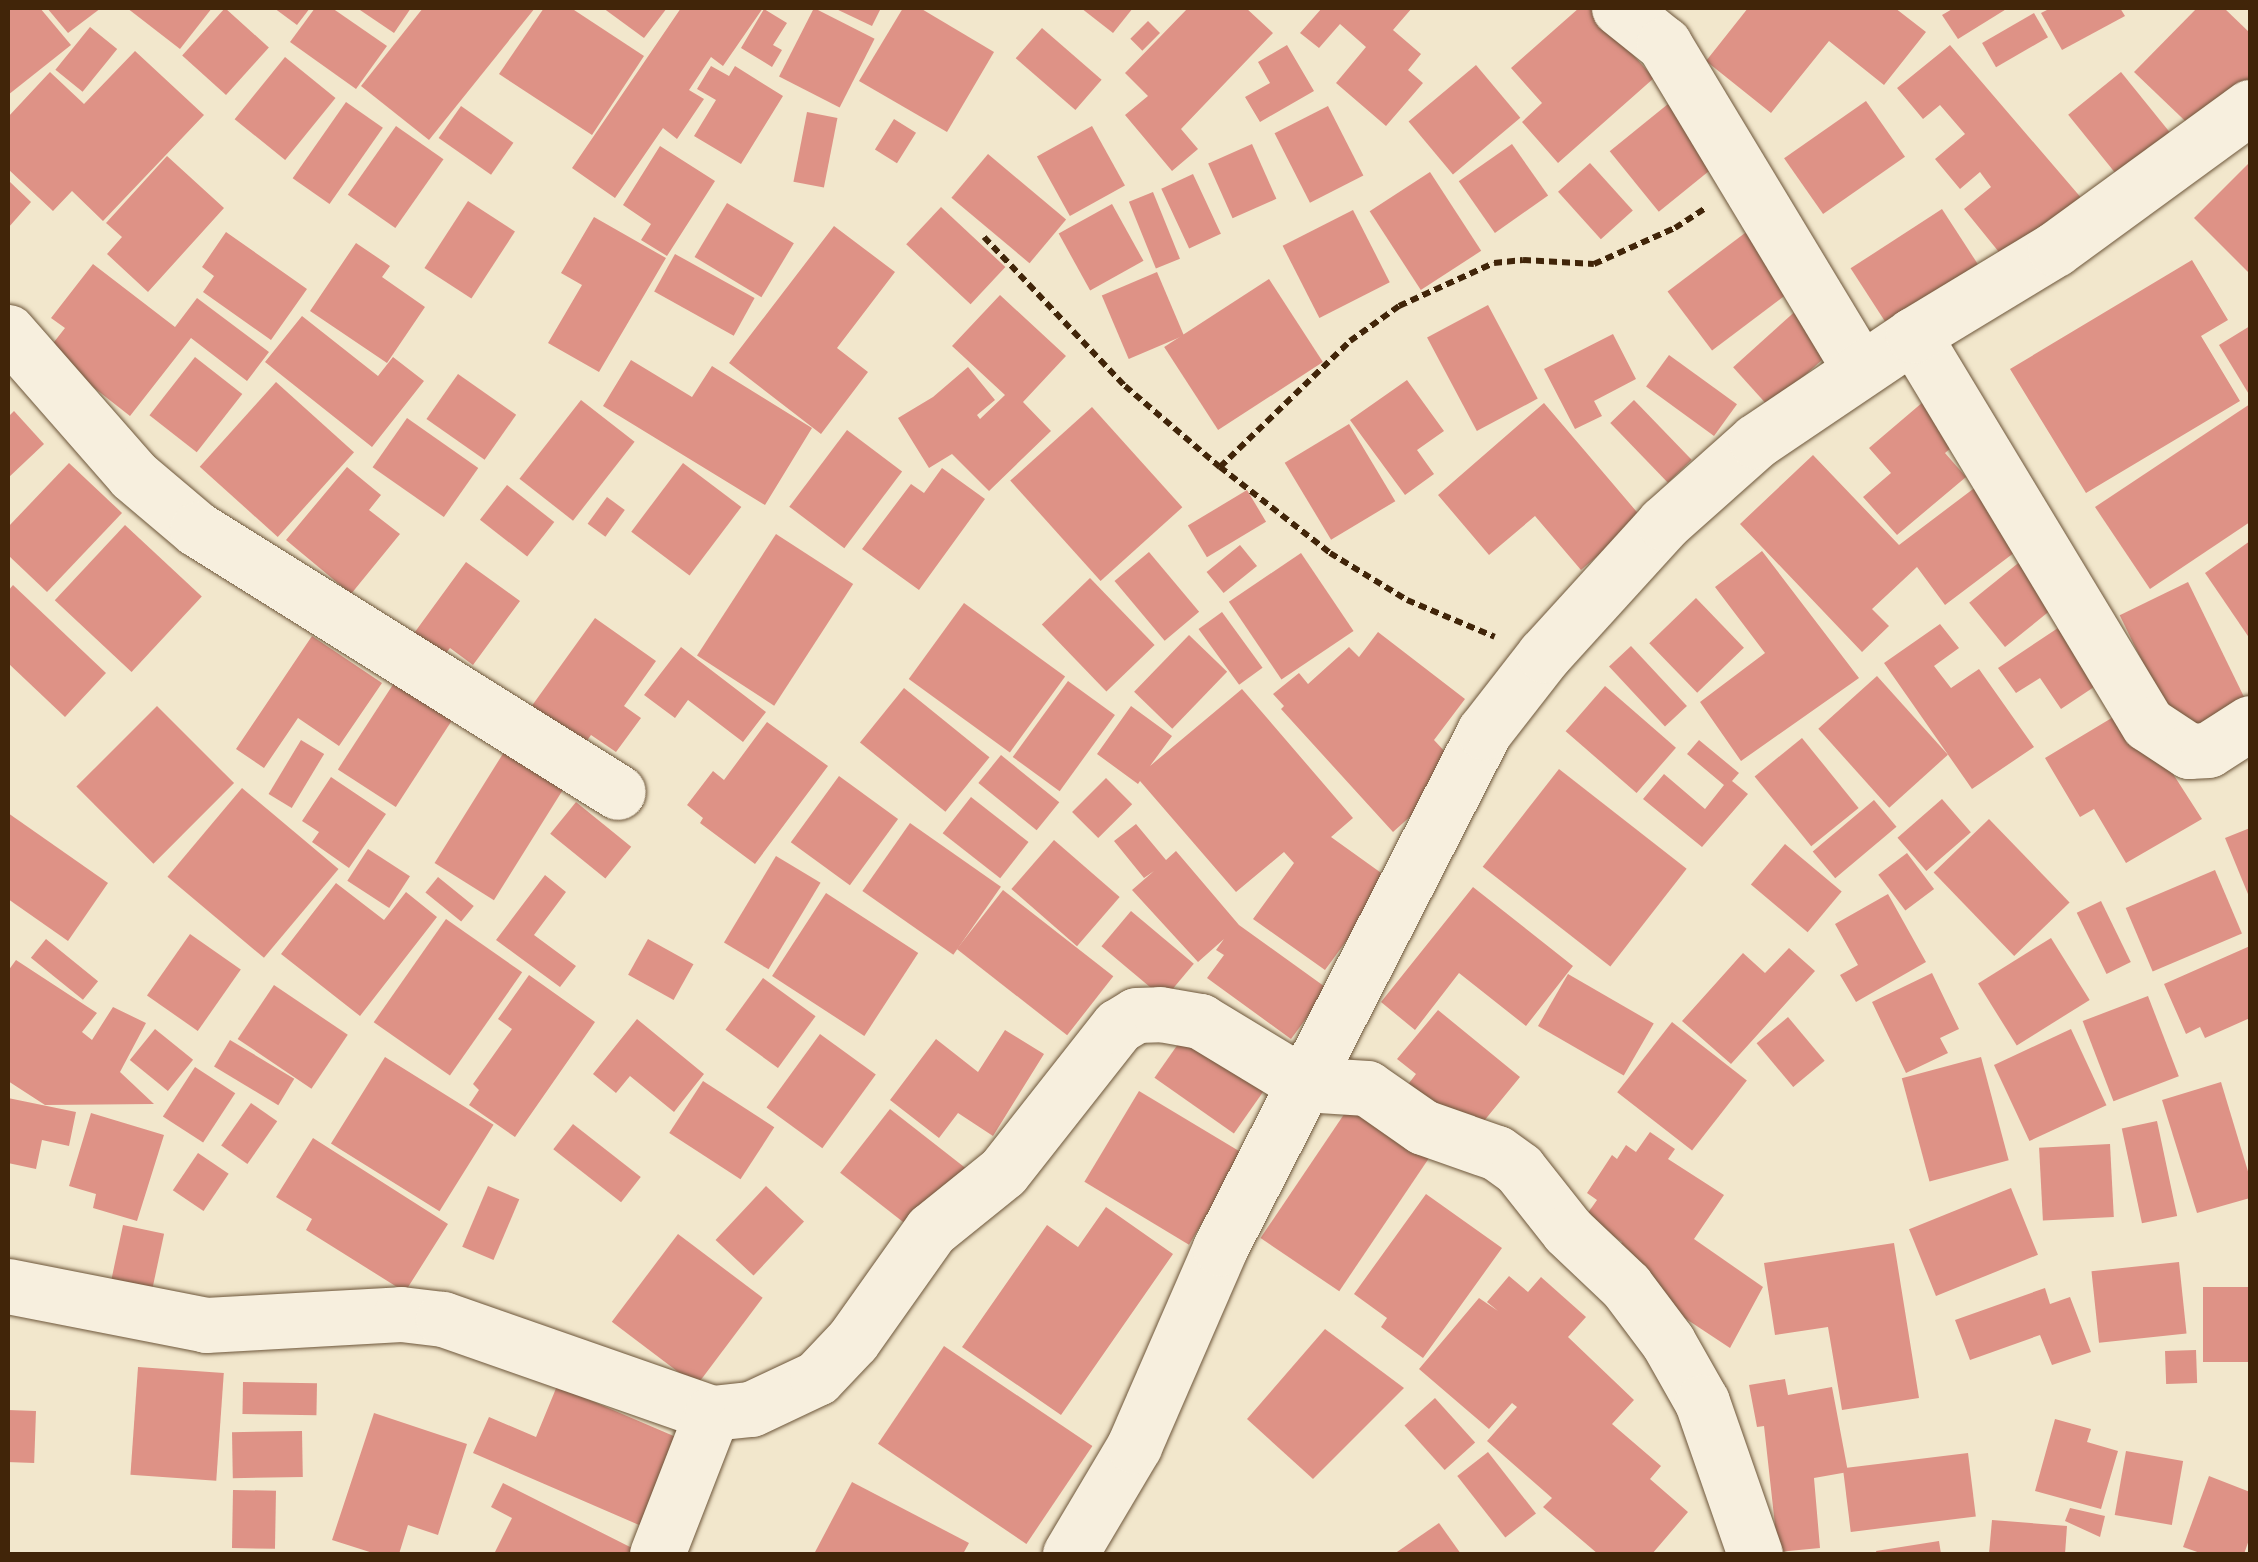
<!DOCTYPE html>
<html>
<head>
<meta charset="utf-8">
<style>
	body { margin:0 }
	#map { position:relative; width:2258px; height:1562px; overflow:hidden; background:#f2e7cc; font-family:"IM FELL English",serif }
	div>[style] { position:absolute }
	.building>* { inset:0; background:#de9286; transform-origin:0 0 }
	.path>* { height:6px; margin-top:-3px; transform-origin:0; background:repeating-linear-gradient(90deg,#412509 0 8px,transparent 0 13px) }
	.roads { filter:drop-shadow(0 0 2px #6d563a) drop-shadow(0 0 2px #6d563a) }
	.minor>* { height:55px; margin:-27.5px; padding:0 27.5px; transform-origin:27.5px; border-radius:27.5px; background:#f7efde }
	span { translate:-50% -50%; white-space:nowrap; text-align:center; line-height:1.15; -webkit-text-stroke:8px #f7efde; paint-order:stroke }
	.frame { position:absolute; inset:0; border:10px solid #412509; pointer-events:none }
</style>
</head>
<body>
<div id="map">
	<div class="building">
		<i style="clip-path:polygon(8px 8px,40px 8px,71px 45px,8px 95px)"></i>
		<i style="clip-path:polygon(47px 8px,101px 8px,68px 33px)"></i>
		<i style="clip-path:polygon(127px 8px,212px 8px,180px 49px)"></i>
		<i style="left:225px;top:8px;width:59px;height:64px;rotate:42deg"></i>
		<i style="clip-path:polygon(274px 8px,310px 8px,297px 25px)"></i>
		<i style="clip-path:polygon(315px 8px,332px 8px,387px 46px,356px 89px,290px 42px)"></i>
		<i style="clip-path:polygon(357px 8px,411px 8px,394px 33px)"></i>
		<i style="clip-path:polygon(423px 8px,535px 8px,429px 140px,361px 86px)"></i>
		<i style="clip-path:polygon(544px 8px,571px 8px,644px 56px,592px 135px,499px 74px)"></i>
		<i style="clip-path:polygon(603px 8px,667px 8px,644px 38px)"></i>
		<i style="clip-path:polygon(681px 8px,763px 8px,723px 66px,711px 57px,689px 90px,704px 99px,677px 139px,663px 128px,615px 198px,572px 168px)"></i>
		<i style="left:814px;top:8px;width:68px;height:77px;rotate:27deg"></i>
		<i style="clip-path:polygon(834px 8px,881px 8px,872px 26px)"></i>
		<i style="clip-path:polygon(903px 8px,920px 8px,994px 52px,947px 132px,859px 81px)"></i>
		<i style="clip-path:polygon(1081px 8px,1133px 8px,1113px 33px)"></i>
		<i style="clip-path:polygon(1188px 8px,1246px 8px,1273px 33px,1181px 129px,1198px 149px,1172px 171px,1125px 115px,1148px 96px,1125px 73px)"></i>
		<i style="clip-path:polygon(1322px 8px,1412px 8px,1393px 30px,1421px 54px,1408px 70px,1423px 83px,1386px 126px,1336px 83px,1366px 47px,1340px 24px,1319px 48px,1300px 33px)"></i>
		<i style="clip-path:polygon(1579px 8px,1591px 8px,1654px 78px,1558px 163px,1522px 122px,1542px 103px,1511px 68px)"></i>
		<i style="clip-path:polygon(1748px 8px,1895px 8px,1926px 32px,1884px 85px,1829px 41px,1771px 113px,1706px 61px)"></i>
		<i style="clip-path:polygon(1954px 8px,2008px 8px,1958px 39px,1942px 15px)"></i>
		<i style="clip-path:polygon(2051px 8px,2120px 8px,2125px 16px,2062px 50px,2041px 13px)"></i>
		<i style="clip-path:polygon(2197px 8px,2224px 8px,2250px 33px,2250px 89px,2203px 138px,2134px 72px)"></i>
		<i style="clip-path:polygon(764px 9px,787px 23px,773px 45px,782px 50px,772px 67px,741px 48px)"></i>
		<i style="left:2034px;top:13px;width:28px;height:60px;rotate:60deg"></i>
		<i style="left:1148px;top:21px;width:17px;height:25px;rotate:45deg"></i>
		<i style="left:90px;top:27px;width:35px;height:55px;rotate:39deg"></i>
		<i style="left:1042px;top:28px;width:79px;height:40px;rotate:41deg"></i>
		<i style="clip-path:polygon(1287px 45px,1314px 91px,1260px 122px,1245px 97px,1270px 83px,1258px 62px)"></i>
		<i style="clip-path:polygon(1950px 45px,2095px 214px,2007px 262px,1964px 209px,1991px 187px,1980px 172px,1960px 189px,1935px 159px,1965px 134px,1940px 105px,1923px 119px,1897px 88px)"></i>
		<i style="clip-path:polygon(135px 51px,204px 115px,103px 221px,72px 191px,53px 211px,8px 169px,8px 117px,50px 72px,84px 104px)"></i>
		<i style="left:285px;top:57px;width:65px;height:80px;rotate:39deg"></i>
		<i style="left:1476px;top:65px;width:69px;height:88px;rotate:50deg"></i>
		<i style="clip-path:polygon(711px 66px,729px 76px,735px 66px,783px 96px,741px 164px,694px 136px,716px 100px,697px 89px)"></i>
		<i style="left:2121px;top:72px;width:80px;height:68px;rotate:51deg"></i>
		<i style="left:1866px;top:101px;width:68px;height:100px;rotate:55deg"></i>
		<i style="left:346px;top:102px;width:45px;height:93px;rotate:35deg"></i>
		<i style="left:1668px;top:104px;width:78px;height:75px;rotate:51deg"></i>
		<i style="left:461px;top:106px;width:64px;height:39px;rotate:35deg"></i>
		<i style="left:1328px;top:106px;width:78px;height:60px;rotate:63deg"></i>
		<i style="left:807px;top:112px;width:31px;height:71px;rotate:11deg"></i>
		<i style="left:894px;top:119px;width:26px;height:36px;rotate:32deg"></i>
		<i style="left:396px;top:126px;width:58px;height:84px;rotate:35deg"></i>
		<i style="left:1092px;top:126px;width:68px;height:63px;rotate:61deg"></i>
		<i style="left:1252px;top:144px;width:60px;height:48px;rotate:66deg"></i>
		<i style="left:1512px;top:144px;width:63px;height:65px;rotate:55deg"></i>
		<i style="clip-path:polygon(660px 146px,715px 181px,667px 256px,641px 240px,651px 224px,623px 205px)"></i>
		<i style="left:988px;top:154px;width:102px;height:57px;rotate:40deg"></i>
		<i style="clip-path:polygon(167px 156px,224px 208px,148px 292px,107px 254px,122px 237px,106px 223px)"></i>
		<i style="clip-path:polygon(2250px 162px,2250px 274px,2194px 218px)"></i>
		<i style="left:1590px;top:163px;width:64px;height:43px;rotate:48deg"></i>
		<i style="left:1430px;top:172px;width:94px;height:72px;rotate:57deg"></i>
		<i style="left:1193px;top:174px;width:66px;height:35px;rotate:65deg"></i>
		<i style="clip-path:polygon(8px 180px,31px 202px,8px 228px)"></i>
		<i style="left:1153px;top:192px;width:72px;height:26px;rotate:68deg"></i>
		<i style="left:468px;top:201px;width:56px;height:80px;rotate:33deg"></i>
		<i style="left:727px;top:203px;width:78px;height:63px;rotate:31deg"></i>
		<i style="left:1112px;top:204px;width:65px;height:61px;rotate:61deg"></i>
		<i style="left:941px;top:207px;width:88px;height:51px;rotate:43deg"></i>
		<i style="left:1942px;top:209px;width:74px;height:109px;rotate:57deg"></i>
		<i style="left:1353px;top:210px;width:81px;height:79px;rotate:63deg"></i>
		<i style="clip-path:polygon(594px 217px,666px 258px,599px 372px,548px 343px,582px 285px,561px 273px)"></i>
		<i style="clip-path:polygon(834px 226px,895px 272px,837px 348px,868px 372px,821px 434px,729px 363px)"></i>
		<i style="left:1749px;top:230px;width:74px;height:102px;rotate:53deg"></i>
		<i style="clip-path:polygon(226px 232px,307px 289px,271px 340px,203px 292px,214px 276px,202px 267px)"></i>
		<i style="clip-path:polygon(356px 243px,390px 266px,382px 277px,425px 307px,387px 363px,310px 311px)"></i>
		<i style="left:675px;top:254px;width:91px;height:43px;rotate:29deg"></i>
		<i style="clip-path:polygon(2192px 260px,2228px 320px,2201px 336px,2240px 401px,2086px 493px,2010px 369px)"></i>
		<i style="clip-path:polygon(93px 264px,175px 327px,197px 298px,269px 352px,247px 381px,191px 338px,130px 416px,47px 351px,65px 328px,51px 318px)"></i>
		<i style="left:1157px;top:272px;width:69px;height:60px;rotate:67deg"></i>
		<i style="left:1269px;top:279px;width:99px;height:125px;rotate:57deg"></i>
		<i style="clip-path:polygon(1000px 295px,1066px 356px,1023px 402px,1051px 431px,989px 491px,952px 454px,929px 468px,898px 418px,933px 397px,968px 367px,995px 400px,977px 415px,980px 419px,1005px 395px,952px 346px)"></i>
		<i style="left:1488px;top:305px;width:106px;height:69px;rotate:62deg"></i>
		<i style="left:1800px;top:307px;width:54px;height:90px;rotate:48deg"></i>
		<i style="clip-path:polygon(302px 316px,378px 376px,393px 357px,424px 381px,372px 447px,265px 362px)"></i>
		<i style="clip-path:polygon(2250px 326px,2250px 396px,2219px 345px)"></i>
		<i style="clip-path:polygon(1613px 334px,1636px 379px,1594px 401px,1602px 416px,1575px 429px,1544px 369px)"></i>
		<i style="left:1669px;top:355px;width:84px;height:39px;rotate:36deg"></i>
		<i style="left:195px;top:357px;width:60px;height:74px;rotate:38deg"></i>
		<i style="clip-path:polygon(631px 360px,692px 397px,712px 366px,812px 428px,765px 505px,603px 406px)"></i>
		<i style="left:458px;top:374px;width:71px;height:55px;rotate:35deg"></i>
		<i style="clip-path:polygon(1407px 380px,1444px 431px,1417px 450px,1434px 474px,1405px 495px,1350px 420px)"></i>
		<i style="left:276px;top:382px;width:105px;height:114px;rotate:42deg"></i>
		<i style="left:581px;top:400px;width:68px;height:100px;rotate:38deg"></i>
		<i style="left:1634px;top:400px;width:83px;height:33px;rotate:46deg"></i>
		<i style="clip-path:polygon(1923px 402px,1958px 442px,1945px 453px,1966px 477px,1897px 535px,1863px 497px,1891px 473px,1869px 448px)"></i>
		<i style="clip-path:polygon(1544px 403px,1642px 518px,1581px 570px,1535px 516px,1489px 555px,1438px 495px)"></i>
		<i style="clip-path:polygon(2250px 404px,2250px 522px,2150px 589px,2095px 507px)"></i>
		<i style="left:1092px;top:407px;width:135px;height:110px;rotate:48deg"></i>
		<i style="clip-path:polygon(14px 411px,44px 444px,8px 478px,8px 417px)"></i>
		<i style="left:407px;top:418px;width:87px;height:60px;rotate:35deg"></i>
		<i style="left:1349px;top:424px;width:90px;height:75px;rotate:59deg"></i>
		<i style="left:847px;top:430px;width:69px;height:96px;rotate:37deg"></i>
		<i style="clip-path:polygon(1813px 455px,1899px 545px,1981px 483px,2027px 543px,1945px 605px,1917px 567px,1872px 609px,1889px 626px,1862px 652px,1740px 524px)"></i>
		<i style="clip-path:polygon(69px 463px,122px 513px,47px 592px,8px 555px,8px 527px)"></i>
		<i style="left:683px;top:463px;width:73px;height:86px;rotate:37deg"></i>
		<i style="clip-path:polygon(347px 467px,381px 495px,369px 510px,400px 534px,351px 594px,286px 540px)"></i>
		<i style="clip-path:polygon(942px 468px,985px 499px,919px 590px,862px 549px,911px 484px,924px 493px)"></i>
		<i style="left:507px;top:485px;width:60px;height:44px;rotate:38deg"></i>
		<i style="left:1247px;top:490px;width:37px;height:69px;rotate:59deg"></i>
		<i style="left:607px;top:497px;width:22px;height:33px;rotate:36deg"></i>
		<i style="left:125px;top:525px;width:105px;height:103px;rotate:43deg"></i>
		<i style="left:776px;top:534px;width:92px;height:145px;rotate:33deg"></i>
		<i style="clip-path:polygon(2250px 541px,2250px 639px,2205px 573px)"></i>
		<i style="left:1240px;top:545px;width:27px;height:43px;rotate:51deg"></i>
		<i style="clip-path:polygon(1762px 551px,1859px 678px,1741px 761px,1700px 702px,1765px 653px,1715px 587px)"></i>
		<i style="left:1149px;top:552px;width:78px;height:45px;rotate:50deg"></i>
		<i style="left:1301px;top:553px;width:94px;height:87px;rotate:56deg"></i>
		<i style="left:2022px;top:560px;width:57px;height:68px;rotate:51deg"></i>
		<i style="clip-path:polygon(466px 562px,520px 601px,473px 665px,450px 648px,442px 658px,412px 636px)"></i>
		<i style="left:1090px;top:578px;width:93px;height:67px;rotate:46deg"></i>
		<i style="left:2188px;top:582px;width:134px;height:76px;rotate:64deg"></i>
		<i style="clip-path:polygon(13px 585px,106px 673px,65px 717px,8px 663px,8px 591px)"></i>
		<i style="left:1696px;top:598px;width:69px;height:65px;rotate:46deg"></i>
		<i style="left:964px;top:603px;width:125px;height:94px;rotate:36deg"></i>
		<i style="left:1222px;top:612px;width:69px;height:29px;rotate:54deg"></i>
		<i style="clip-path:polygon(595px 618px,656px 661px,624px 706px,641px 718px,616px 752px,591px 735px,579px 752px,526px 714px)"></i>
		<i style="clip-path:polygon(2070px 620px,2109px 677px,2061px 709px,2040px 678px,2016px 693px,1998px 668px)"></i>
		<i style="clip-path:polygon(1940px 624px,1959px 648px,1934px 666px,1951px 688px,1979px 669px,2034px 747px,1972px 789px,1884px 663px)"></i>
		<i style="clip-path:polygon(1378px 632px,1465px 699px,1434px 740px,1462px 770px,1393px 832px,1281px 709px,1284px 706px,1273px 694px,1299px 673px,1308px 684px,1349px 647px,1359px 657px)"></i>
		<i style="left:1189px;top:635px;width:53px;height:79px;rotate:44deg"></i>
		<i style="clip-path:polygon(312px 636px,382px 683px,339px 746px,298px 718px,264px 768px,236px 749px)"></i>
		<i style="left:1631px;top:646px;width:82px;height:30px;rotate:47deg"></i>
		<i style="clip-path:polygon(681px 647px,766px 712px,743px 742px,688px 700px,675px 718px,644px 695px)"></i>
		<i style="left:1877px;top:676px;width:106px;height:79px;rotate:48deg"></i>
		<i style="left:1068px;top:681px;width:58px;height:94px;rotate:36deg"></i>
		<i style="left:394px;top:683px;width:69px;height:103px;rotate:33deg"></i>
		<i style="left:1605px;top:686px;width:94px;height:60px;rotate:41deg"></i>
		<i style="left:904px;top:688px;width:110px;height:70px;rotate:39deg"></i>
		<i style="clip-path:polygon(1242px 689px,1353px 818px,1331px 837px,1391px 880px,1325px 970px,1253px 919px,1294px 863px,1284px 852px,1236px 892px,1140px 781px,1138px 784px,1097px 754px,1131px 706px,1172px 736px,1150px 766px)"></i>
		<i style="left:157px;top:706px;width:109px;height:114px;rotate:45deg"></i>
		<i style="clip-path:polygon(2130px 707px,2202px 819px,2126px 863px,2094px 809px,2080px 817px,2045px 758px)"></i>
		<i style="clip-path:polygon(767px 722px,828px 766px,755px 864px,700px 823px,703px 818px,687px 805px,713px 771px,724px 780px)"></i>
		<i style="left:1802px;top:738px;width:90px;height:61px;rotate:51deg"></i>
		<i style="left:301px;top:740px;width:27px;height:63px;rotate:31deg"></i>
		<i style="clip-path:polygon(1699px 740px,1739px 773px,1732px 781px,1748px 794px,1702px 847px,1643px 799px,1664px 774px,1705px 809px,1724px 785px,1687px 754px)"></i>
		<i style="left:504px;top:752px;width:70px;height:131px;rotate:32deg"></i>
		<i style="left:1001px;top:755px;width:75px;height:36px;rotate:39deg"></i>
		<i style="left:1559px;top:769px;width:162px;height:124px;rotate:38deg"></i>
		<i style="left:839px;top:776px;width:73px;height:82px;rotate:36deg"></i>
		<i style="clip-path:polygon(331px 777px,386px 814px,349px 868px,312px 842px,319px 832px,302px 821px)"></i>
		<i style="left:1106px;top:778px;width:37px;height:48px;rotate:45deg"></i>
		<i style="left:242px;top:788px;width:126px;height:116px;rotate:40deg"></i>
		<i style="left:971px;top:797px;width:73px;height:46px;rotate:38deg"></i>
		<i style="left:1942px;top:799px;width:44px;height:59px;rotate:49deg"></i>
		<i style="left:1874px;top:800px;width:35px;height:80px;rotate:50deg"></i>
		<i style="left:576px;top:802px;width:71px;height:41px;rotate:39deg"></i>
		<i style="clip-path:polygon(8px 813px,108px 883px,68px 941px,8px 899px)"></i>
		<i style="left:1989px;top:819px;width:116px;height:77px;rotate:46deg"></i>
		<i style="left:910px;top:823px;width:111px;height:83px;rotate:35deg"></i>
		<i style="clip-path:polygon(1136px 824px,1166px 860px,1176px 851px,1239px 925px,1328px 989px,1291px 1039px,1207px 978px,1224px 955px,1216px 950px,1224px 939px,1198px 962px,1132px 890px,1154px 871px,1144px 878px,1114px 841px)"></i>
		<i style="clip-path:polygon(2250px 828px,2250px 899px,2225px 838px)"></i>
		<i style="left:1054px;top:840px;width:87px;height:65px;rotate:41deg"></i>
		<i style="left:1785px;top:844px;width:74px;height:53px;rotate:40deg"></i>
		<i style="left:368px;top:849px;width:50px;height:38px;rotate:33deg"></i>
		<i style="left:1907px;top:853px;width:45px;height:36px;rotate:53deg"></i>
		<i style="left:776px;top:856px;width:52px;height:101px;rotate:31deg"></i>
		<i style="left:2215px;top:870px;width:69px;height:97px;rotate:67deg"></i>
		<i style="clip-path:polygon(545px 875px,566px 892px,534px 935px,576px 966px,560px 987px,496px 940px)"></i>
		<i style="left:438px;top:877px;width:46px;height:20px;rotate:39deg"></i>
		<i style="clip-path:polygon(336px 883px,384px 920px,406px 892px,437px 917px,360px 1016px,281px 954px)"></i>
		<i style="clip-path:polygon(1473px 887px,1573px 966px,1526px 1026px,1459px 973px,1415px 1030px,1381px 1002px)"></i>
		<i style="left:1003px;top:890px;width:140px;height:75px;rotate:38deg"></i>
		<i style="left:826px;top:893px;width:110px;height:99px;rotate:33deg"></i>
		<i style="clip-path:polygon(1888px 894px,1926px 962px,1856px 1002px,1840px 975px,1858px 965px,1835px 924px)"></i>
		<i style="left:2101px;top:901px;width:68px;height:27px;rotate:64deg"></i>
		<i style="left:1131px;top:911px;width:82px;height:46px;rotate:40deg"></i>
		<i style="left:446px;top:919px;width:93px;height:126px;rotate:35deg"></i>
		<i style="left:190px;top:934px;width:62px;height:75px;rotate:35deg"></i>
		<i style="left:2051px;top:938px;width:73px;height:86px;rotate:58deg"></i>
		<i style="left:46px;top:939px;width:67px;height:24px;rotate:39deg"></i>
		<i style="left:648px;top:939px;width:52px;height:41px;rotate:29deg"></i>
		<i style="clip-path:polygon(2250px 946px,2250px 1018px,2205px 1038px,2200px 1027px,2186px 1034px,2164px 984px)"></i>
		<i style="clip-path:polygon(1789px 948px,1815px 971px,1731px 1064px,1682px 1021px,1743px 953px,1765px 973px)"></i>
		<i style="clip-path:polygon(16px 960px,97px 1013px,82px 1032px,92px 1040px,113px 1007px,146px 1023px,120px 1072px,154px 1104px,45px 1105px,8px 1081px,8px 971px)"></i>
		<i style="clip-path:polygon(1932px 973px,1959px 1029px,1940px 1038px,1948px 1053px,1906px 1073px,1872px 1002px)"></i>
		<i style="left:1568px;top:974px;width:99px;height:60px;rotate:30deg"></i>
		<i style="clip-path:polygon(529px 975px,595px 1022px,515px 1137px,469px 1105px,479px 1090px,473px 1084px,512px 1029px,498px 1019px)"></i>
		<i style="left:763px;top:978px;width:65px;height:64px;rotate:36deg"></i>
		<i style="left:274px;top:985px;width:89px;height:65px;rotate:34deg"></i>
		<i style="left:2148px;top:996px;width:86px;height:70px;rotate:69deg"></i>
		<i style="clip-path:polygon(1438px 1010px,1520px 1077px,1470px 1138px,1406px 1087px,1416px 1074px,1397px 1059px)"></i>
		<i style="left:1788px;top:1017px;width:57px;height:41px;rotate:50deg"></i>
		<i style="clip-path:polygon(637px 1019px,704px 1074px,674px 1112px,630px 1076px,616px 1093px,593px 1074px)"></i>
		<i style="left:1672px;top:1022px;width:95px;height:89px;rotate:38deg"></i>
		<i style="left:1190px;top:1027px;width:97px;height:62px;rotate:35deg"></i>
		<i style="left:155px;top:1029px;width:49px;height:40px;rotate:39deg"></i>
		<i style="left:2071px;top:1029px;width:84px;height:85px;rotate:65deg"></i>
		<i style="clip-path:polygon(1005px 1030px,1044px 1054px,993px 1136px,958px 1113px,939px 1138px,890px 1100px,936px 1039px,978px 1072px)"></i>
		<i style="left:820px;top:1034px;width:69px;height:91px;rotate:36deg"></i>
		<i style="left:230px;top:1040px;width:75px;height:31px;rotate:31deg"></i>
		<i style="left:385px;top:1057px;width:128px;height:102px;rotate:32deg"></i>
		<i style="left:1981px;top:1057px;width:107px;height:82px;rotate:75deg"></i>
		<i style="left:195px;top:1067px;width:48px;height:59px;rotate:33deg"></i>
		<i style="left:703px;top:1081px;width:85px;height:62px;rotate:33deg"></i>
		<i style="clip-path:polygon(2221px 1082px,2250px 1178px,2250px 1198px,2197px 1213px,2162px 1100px)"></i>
		<i style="left:1139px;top:1091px;width:122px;height:106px;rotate:31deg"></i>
		<i style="clip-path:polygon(8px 1098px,76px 1112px,69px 1146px,42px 1140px,36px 1169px,8px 1163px)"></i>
		<i style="left:1355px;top:1098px;width:95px;height:169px;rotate:34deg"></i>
		<i style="left:251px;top:1103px;width:32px;height:52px;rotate:35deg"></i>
		<i style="left:890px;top:1109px;width:114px;height:81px;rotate:38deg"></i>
		<i style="clip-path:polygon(91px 1113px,164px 1135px,137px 1221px,93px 1208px,96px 1194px,69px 1186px)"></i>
		<i style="left:2157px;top:1121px;width:97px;height:36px;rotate:78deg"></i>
		<i style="left:573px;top:1124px;width:86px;height:32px;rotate:38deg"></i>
		<i style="clip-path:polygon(1650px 1132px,1675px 1149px,1668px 1159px,1724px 1195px,1694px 1239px,1763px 1287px,1730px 1348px,1606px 1266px,1622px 1242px,1585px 1217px,1597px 1200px,1587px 1193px,1612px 1155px,1617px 1159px,1626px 1145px,1636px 1152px)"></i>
		<i style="clip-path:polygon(313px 1138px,448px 1224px,405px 1292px,306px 1230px,312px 1219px,276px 1197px)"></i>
		<i style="left:2110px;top:1144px;width:73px;height:71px;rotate:87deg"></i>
		<i style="left:198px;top:1153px;width:37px;height:45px;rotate:34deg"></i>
		<i style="left:488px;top:1186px;width:34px;height:66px;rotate:23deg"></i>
		<i style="left:766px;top:1186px;width:52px;height:74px;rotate:43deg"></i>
		<i style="left:2011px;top:1188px;width:72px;height:110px;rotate:68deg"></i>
		<i style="clip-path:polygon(1426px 1194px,1502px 1248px,1423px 1358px,1381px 1327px,1387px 1318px,1354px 1294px)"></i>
		<i style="clip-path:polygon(1106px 1207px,1173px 1254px,1061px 1415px,962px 1347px,1047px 1225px,1078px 1247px)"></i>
		<i style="left:123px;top:1225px;width:42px;height:70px;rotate:12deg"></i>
		<i style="left:678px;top:1234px;width:106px;height:110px;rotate:37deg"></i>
		<i style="clip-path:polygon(1894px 1243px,1919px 1398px,1842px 1410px,1828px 1327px,1775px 1335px,1764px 1263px)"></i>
		<i style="left:2179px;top:1262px;width:72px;height:88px;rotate:84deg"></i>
		<i style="clip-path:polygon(1509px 1276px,1528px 1292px,1541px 1277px,1586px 1317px,1568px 1337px,1634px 1400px,1612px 1424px,1661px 1466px,1650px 1479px,1688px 1512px,1652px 1554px,1598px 1554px,1543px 1507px,1552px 1498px,1487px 1441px,1517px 1407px,1512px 1403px,1489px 1429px,1419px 1369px,1479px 1298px,1498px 1311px,1487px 1302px)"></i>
		<i style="left:2250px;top:1287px;width:75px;height:47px;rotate:90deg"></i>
		<i style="clip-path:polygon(2045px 1288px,2050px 1304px,2070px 1297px,2091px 1352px,2052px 1365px,2040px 1335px,1970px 1360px,1955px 1320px)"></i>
		<i style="clip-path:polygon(1325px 1329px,1404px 1388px,1313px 1479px,1247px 1419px)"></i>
		<i style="left:944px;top:1346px;width:179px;height:118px;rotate:34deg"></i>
		<i style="left:2196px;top:1350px;width:33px;height:31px;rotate:88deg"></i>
		<i style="left:138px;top:1367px;width:86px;height:108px;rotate:4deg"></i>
		<i style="clip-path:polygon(1785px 1379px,1788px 1395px,1832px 1387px,1848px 1472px,1814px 1478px,1820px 1548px,1778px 1552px,1764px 1426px,1757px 1427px,1749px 1385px)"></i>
		<i style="left:243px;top:1382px;width:74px;height:32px;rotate:1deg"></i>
		<i style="clip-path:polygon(557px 1386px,683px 1440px,646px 1528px,473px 1453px,489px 1417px,536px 1437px)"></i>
		<i style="left:1435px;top:1398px;width:60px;height:41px;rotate:48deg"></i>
		<i style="left:8px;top:1410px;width:28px;height:52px;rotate:2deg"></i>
		<i style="clip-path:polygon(374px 1413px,467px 1444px,438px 1535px,408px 1525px,399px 1554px,376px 1554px,332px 1540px)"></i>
		<i style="clip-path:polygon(2055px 1419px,2091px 1429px,2087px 1442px,2118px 1451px,2101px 1509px,2035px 1491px)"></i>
		<i style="left:302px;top:1431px;width:46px;height:70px;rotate:89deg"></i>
		<i style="left:2126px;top:1451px;width:58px;height:65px;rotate:10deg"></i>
		<i style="left:1488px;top:1452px;width:78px;height:39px;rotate:52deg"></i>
		<i style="left:1968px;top:1453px;width:64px;height:126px;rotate:83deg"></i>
		<i style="clip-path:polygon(2209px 1476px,2250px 1492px,2250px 1537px,2244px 1554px,2203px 1554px,2183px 1547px)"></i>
		<i style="clip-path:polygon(852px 1482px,969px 1543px,963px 1554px,814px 1554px)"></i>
		<i style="clip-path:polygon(503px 1483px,644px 1554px,494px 1554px,512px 1518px,491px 1507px)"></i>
		<i style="left:233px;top:1490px;width:43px;height:58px;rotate:1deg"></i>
		<i style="clip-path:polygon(2070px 1508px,2105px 1516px,2100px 1537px,2065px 1521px)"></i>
		<i style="clip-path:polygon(1992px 1520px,2067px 1526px,2065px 1554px,1989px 1554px)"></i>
		<i style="clip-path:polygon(1439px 1523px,1461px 1554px,1394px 1554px)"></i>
		<i style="clip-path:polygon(1939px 1541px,1941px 1554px,1877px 1554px,1876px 1551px)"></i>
	</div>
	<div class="path">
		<i style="left:984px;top:237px;width:205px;rotate:46.6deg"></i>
		<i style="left:1125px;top:386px;width:125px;rotate:40.5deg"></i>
		<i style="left:1220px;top:467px;width:140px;rotate:38deg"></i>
		<i style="left:1330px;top:553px;width:90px;rotate:31.4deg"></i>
		<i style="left:1407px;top:600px;width:95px;rotate:22.8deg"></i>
		<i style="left:1220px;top:467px;width:181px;rotate:-44.1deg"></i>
		<i style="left:1350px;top:341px;width:60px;rotate:-35.5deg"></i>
		<i style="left:1399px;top:306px;width:104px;rotate:-24.4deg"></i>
		<i style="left:1494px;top:263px;width:29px;rotate:-6deg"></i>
		<i style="left:1523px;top:260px;width:71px;rotate:3.2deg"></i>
		<i style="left:1594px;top:264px;width:89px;rotate:-24deg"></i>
		<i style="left:1675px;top:228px;width:37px;rotate:-33deg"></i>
	</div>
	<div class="roads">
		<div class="minor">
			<i style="left:1619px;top:8px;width:58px;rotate:38.7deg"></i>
			<i style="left:1664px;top:44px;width:380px;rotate:58.9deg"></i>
			<i style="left:8px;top:332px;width:190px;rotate:48.8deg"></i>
			<i style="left:133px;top:475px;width:84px;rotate:40.2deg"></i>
			<i style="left:197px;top:529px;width:496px;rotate:32deg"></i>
			<i style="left:1913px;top:335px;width:454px;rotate:58.9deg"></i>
			<i style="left:2148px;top:724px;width:49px;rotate:33.4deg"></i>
			<i style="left:2189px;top:751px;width:19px;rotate:-3deg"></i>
			<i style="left:2208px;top:750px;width:50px;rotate:-32.7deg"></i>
			<i style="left:8px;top:1286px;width:202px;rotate:11.1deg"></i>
			<i style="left:206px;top:1325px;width:195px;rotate:-3.2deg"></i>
			<i style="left:401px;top:1314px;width:42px;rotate:6.8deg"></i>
			<i style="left:443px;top:1319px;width:285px;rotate:19.3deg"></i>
			<i style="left:657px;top:1554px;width:151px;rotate:-68.7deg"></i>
			<i style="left:712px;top:1413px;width:39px;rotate:-6deg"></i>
			<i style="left:751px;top:1409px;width:73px;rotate:-25.2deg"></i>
			<i style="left:817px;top:1378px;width:52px;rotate:-46.5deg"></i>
			<i style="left:853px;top:1340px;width:135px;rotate:-54.7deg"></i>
			<i style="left:931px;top:1230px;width:92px;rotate:-38.9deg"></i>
			<i style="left:1003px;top:1172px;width:186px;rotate:-51.8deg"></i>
			<i style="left:1118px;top:1026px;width:21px;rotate:-31deg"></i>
			<i style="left:1136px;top:1015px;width:24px;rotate:-2deg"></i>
			<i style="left:1160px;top:1014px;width:41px;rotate:9.9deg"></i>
			<i style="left:1200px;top:1021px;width:122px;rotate:31.2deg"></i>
			<i style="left:1304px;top:1084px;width:63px;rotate:3.6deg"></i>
			<i style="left:1367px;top:1088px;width:68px;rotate:34.9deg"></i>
			<i style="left:1423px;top:1127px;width:78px;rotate:19.4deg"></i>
			<i style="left:1497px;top:1153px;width:27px;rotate:36deg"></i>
			<i style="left:1519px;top:1169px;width:79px;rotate:51.7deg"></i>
			<i style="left:1568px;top:1231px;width:80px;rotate:43.5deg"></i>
			<i style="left:1626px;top:1286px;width:70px;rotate:53.1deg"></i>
			<i style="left:1668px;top:1342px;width:69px;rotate:60.5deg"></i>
			<i style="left:1702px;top:1402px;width:161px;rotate:70.8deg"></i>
			<i style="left:1070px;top:1554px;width:126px;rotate:-59.3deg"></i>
			<i style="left:1134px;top:1446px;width:216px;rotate:-66.5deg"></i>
			<i style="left:1220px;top:1248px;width:580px;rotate:-62.9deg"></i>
			<i style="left:1484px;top:732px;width:98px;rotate:-52.1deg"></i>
			<i style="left:1544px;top:655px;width:178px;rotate:-47.7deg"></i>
			<i style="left:1664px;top:523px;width:123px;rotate:-41.7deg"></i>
			<i style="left:1756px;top:441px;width:189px;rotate:-34deg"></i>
			<i style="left:1913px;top:335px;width:166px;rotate:-31.2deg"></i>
			<i style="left:2055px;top:249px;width:241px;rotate:-36.1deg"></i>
		</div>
	</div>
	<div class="frame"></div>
</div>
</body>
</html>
